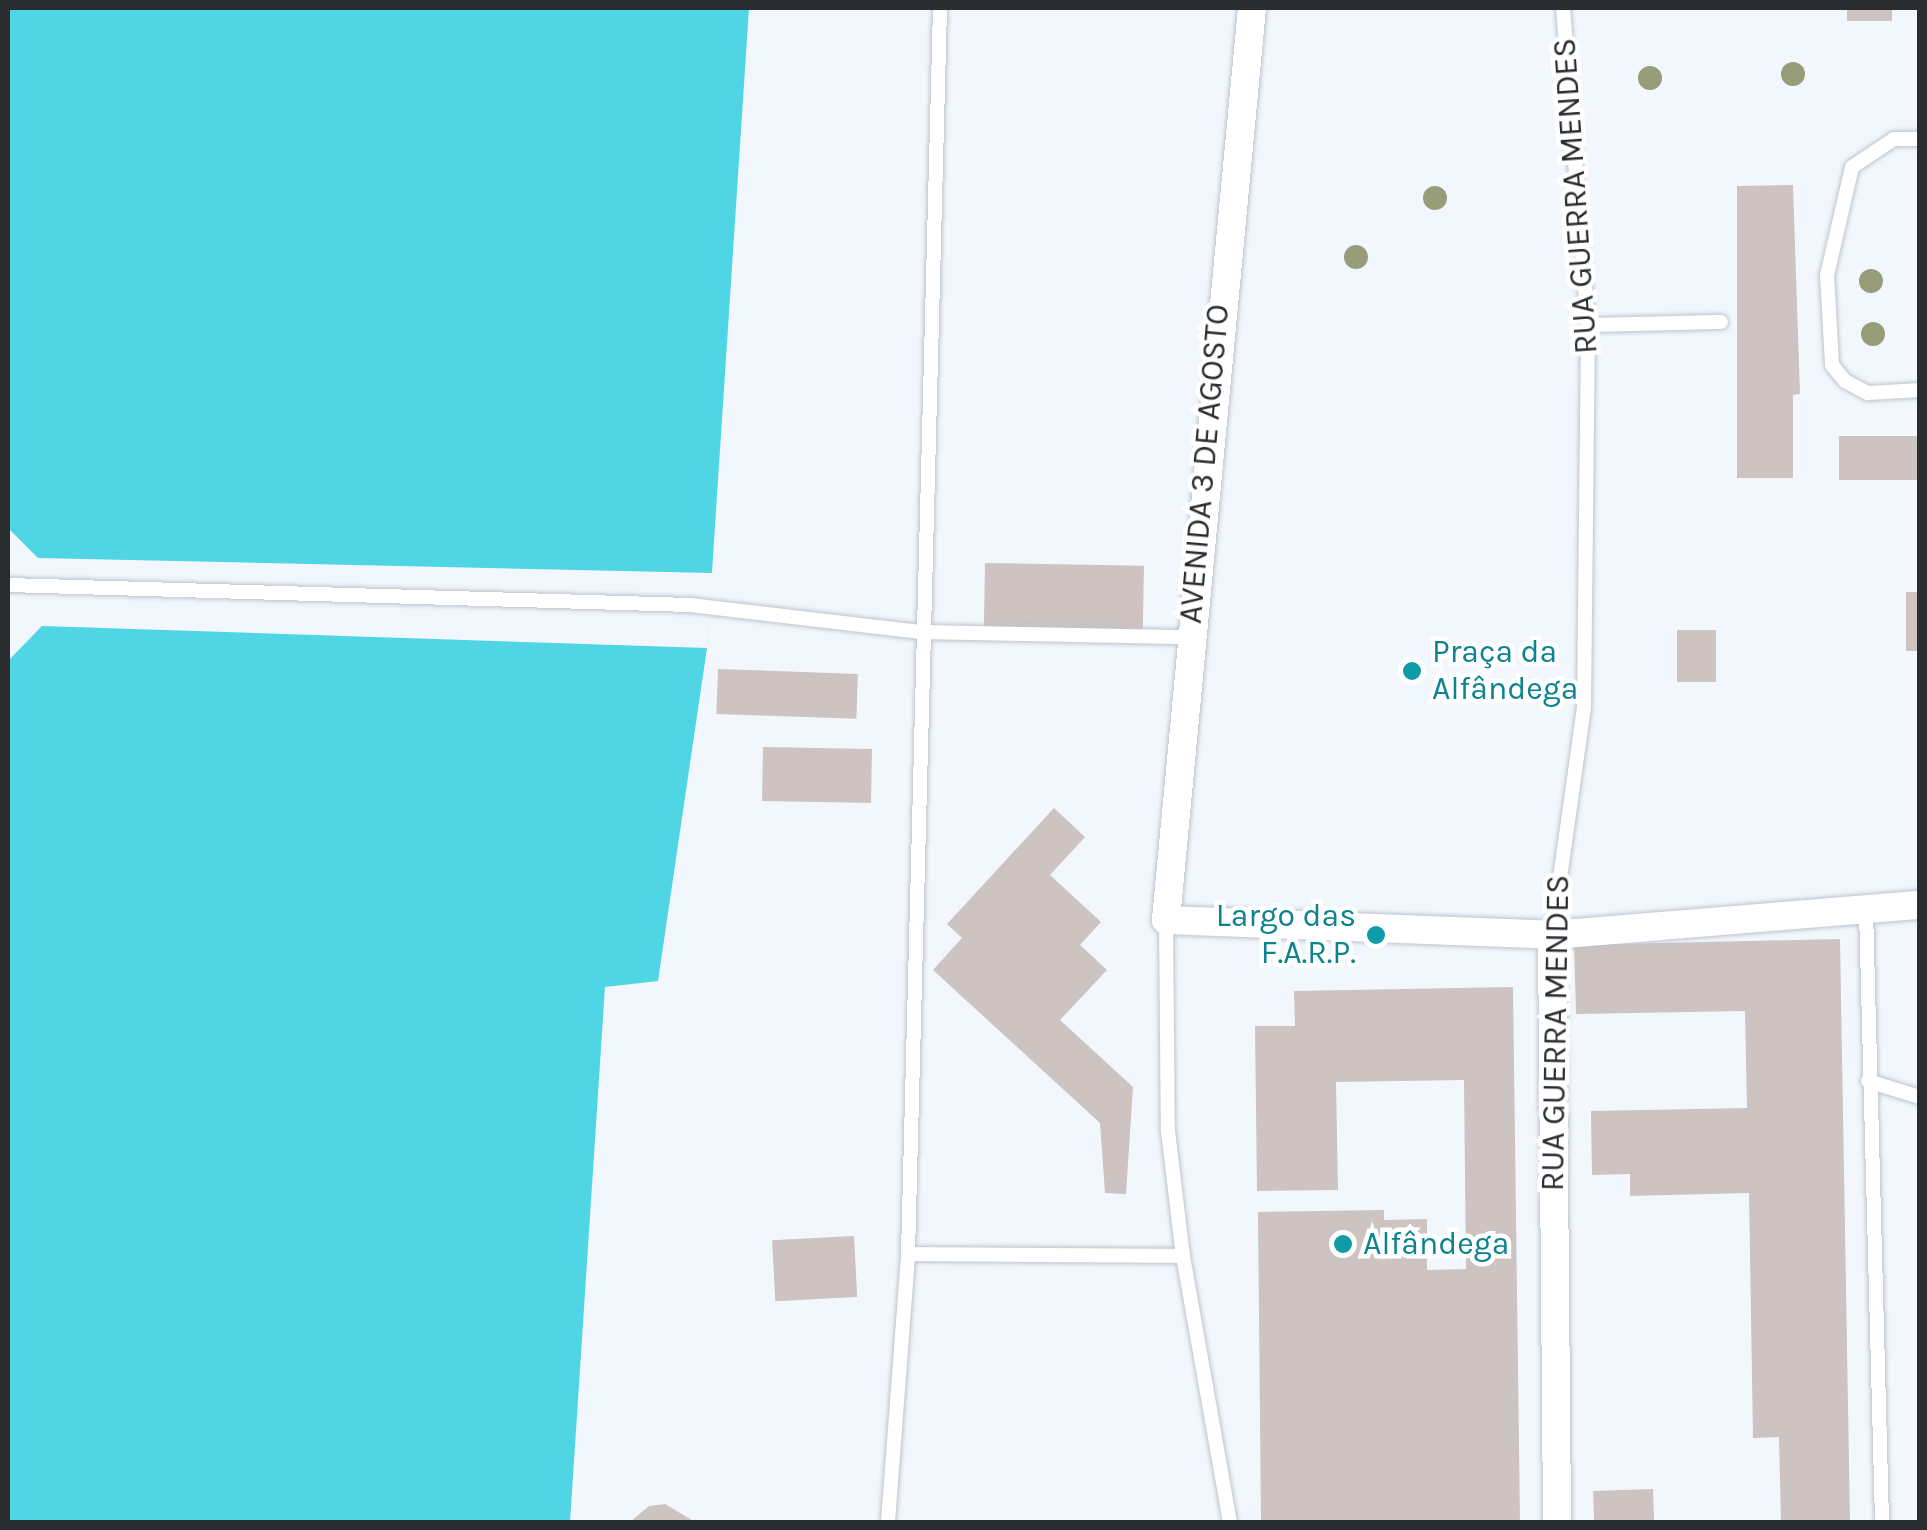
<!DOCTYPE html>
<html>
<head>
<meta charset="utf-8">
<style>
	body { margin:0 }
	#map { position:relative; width:1927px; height:1530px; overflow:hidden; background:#f2f7fe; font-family:Karla,sans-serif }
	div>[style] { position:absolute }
	.water>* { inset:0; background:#4fd5e3 }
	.pier>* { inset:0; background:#f2f7fe }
	.building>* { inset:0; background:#cdc3c0; transform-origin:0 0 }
	.roads { filter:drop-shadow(0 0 2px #bec4cc) drop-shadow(0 0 2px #bec4cc) }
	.lane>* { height:14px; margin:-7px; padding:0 7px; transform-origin:7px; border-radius:7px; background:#fff }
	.street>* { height:28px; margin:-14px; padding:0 14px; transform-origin:14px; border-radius:14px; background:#fff }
	.trees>* { width:24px; height:24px; margin:-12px; border-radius:50%; background:#979c79 }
	.dots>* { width:28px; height:28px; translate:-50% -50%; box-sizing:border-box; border:5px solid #fff; border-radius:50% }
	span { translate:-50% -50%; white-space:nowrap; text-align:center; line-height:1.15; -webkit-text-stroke:9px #fff; paint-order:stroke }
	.street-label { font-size:32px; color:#2a2d30 }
	.culture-label { font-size:32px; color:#0d838f }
	.left { translate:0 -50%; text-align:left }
	.right { translate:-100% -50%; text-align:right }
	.frame { position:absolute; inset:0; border:10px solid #2a2d30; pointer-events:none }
</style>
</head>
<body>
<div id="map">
	<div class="water">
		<i style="clip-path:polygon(8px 8px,749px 8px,707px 648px,658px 981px,605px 987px,570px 1522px,8px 1522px)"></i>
	</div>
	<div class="pier">
		<i style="clip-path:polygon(8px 528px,38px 558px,713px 573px,707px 648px,42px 626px,8px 661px)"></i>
	</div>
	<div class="building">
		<i style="left:1847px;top:8px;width:45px;height:13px"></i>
		<i style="clip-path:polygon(1793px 185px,1800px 394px,1793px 395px,1793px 478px,1737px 478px,1737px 186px)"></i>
		<i style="left:1920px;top:436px;width:44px;height:81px;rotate:90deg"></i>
		<i style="left:985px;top:563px;width:159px;height:65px;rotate:1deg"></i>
		<i style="left:1906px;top:592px;width:14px;height:59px"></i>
		<i style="left:1677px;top:630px;width:39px;height:52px"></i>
		<i style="left:718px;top:669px;width:140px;height:45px;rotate:2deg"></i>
		<i style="left:763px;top:747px;width:109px;height:54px;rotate:1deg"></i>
		<i style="clip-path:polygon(1054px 808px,1085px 837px,1050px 875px,1101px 922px,1080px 945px,1107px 970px,1060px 1020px,1133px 1087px,1126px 1194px,1105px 1193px,1100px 1123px,933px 970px,962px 938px,947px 924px)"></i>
		<i style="clip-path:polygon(1840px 939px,1850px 1522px,1781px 1522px,1779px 1437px,1753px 1438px,1749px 1193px,1630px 1196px,1630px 1174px,1592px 1175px,1591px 1111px,1747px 1108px,1745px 1011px,1576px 1014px,1574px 945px)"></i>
		<i style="clip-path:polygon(1513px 987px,1520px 1522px,1261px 1522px,1258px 1212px,1384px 1210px,1384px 1220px,1427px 1219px,1427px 1270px,1466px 1269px,1464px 1080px,1336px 1082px,1338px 1190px,1257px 1191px,1255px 1026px,1295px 1026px,1294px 991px)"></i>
		<i style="left:854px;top:1236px;width:61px;height:82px;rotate:87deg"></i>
		<i style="left:1653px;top:1489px;width:33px;height:60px;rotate:88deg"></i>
		<i style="clip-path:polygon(665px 1504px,695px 1522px,630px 1522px,649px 1506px)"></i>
	</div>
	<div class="roads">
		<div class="lane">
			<i style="left:1920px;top:139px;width:26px;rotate:180deg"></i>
			<i style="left:1894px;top:139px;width:50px;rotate:146.3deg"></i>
			<i style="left:1852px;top:167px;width:111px;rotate:103deg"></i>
			<i style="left:1827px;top:275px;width:90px;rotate:86.8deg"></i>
			<i style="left:1832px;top:365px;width:21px;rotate:51deg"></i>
			<i style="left:1845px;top:381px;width:26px;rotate:28deg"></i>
			<i style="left:1868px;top:393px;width:52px;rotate:-3.3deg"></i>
			<i style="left:1588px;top:325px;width:133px;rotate:-1.3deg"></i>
			<i style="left:8px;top:585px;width:682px;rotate:1.68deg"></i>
			<i style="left:690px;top:605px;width:232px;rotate:6.7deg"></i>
			<i style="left:920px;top:632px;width:269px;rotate:1.1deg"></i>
			<i style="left:1866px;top:910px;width:612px;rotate:88.5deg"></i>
			<i style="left:1166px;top:920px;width:211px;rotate:89.5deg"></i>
			<i style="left:1168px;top:1131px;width:126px;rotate:83.2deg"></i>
			<i style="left:1183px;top:1256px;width:270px;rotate:80deg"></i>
			<i style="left:1552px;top:935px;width:229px;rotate:-82deg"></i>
			<i style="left:1584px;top:708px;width:383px;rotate:-89.4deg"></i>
			<i style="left:1588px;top:325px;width:318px;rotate:-94.5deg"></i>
			<i style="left:1868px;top:1081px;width:54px;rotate:17.1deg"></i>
			<i style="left:908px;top:1254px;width:275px;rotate:0.4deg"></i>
			<i style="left:888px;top:1522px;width:269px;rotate:-85.7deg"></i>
			<i style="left:908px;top:1254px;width:1246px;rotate:-88.53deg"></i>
		</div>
		<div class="street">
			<i style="left:1252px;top:8px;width:916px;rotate:95.39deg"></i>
			<i style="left:1166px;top:920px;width:386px;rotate:2.2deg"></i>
			<i style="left:1552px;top:935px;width:369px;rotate:-4.7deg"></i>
			<i style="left:1552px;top:935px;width:587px;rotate:89.51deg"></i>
		</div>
	</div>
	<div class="trees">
		<i style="left:1793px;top:74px"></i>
		<i style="left:1650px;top:78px"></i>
		<i style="left:1435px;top:198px"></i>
		<i style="left:1356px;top:257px"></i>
		<i style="left:1871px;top:281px"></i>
		<i style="left:1873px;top:334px"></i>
	</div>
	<div class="dots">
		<i style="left:1412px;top:671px;background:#0f9aa8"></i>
		<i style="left:1376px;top:935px;background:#0f9aa8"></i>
		<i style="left:1343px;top:1244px;background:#0f9aa8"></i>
	</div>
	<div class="street-label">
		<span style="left:1576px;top:196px;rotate:-94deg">RUA GUERRA MENDES</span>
		<span style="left:1205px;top:464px;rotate:-85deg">AVENIDA 3 DE AGOSTO</span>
		<span style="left:1556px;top:1033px;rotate:-89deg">RUA GUERRA MENDES</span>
	</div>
	<div class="culture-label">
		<span class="left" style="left:1432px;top:671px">Praça da<br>Alfândega</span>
		<span class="right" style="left:1356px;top:935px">Largo das<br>F.A.R.P.</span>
		<span class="left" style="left:1363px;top:1244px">Alfândega</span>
	</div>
	<div class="frame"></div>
</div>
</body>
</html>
